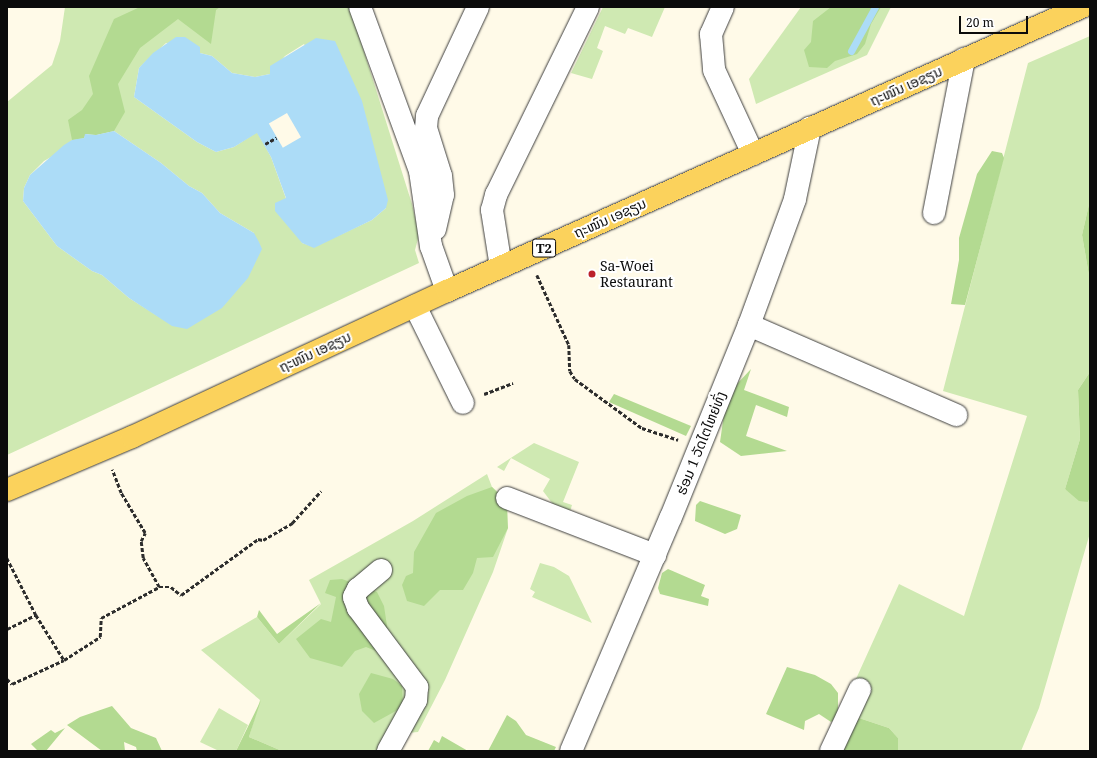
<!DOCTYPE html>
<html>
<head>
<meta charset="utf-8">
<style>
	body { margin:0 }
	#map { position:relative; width:1097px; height:758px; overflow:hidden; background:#fffae8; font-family:"Noto Serif","Noto Sans Lao",serif }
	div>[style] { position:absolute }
	.green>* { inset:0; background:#cfe9b2 }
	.forest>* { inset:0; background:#b3da91 }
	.water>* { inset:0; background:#acdcf7 }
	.pier>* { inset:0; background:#fffae8; transform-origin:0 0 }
	.stream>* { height:7px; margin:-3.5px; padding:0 3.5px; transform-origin:3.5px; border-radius:3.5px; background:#acdcf7 }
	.path>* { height:2.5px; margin-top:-1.25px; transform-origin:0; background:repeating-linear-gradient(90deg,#2d2d2d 0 4px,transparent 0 6px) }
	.roads { filter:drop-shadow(0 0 1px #3e3e3e) drop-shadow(0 0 1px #3e3e3e) }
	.minor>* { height:22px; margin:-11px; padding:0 11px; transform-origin:11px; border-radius:11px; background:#fff }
	.major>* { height:22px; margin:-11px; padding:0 11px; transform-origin:11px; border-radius:11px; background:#fbd25c }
	.dots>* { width:11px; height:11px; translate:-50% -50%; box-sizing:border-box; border:2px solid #fff; border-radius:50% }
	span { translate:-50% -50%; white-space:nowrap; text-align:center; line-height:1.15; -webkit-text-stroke:4px #fff; paint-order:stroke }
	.shield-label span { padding:1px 3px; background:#fff; border:1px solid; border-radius:3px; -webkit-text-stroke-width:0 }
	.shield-label { font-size:13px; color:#0b0b0b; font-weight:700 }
	.street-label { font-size:14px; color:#0b0b0b }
	.poi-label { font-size:14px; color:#0b0b0b }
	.left { translate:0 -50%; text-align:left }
	.frame { position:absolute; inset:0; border:8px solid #0b0b0b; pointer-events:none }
	.scale { position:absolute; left:959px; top:16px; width:69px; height:18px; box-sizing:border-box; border:2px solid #0b0b0b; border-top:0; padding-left:5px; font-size:12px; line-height:14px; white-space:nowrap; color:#0b0b0b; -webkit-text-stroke:3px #fff; paint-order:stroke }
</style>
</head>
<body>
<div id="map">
	<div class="green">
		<i style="clip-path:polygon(evenodd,65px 7px,350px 7px,412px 204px,419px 235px,415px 250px,419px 263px,7px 455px,7px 102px,52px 65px,60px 41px,65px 7px,166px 43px,200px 47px,200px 53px,212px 56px,232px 73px,255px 77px,270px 74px,285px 56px,304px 44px,385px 190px,386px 208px,372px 220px,314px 247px,302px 243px,271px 157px,257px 132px,234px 147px,216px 152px,197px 142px,134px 97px,139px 68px,166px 43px,65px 7px,114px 131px,161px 163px,189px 186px,202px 193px,220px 213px,254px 233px,172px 325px,129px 298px,102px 275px,92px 271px,57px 246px,23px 201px,24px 188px,30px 175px,44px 161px,84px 138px,85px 134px,96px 135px,114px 131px)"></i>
		<i style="clip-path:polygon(603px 7px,665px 7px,652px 37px,628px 28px,625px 34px,605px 26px,597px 48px,603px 51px,592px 79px,571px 73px)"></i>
		<i style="clip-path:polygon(801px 7px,891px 7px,867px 55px,756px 104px,749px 79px)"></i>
		<i style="clip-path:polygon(1090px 36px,1090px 200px,1082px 235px,1090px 281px,1090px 372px,1078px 390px,1080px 439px,1065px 489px,1088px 502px,1090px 497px,1090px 533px,1039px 708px,1021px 751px,898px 751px,898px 738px,889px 728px,841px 712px,899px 584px,964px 616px,1027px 416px,943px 391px,1028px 63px)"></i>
		<i style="clip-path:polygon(534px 443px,579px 462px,563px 502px,572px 505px,569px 515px,555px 507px,543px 491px,550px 479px,511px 458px,504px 471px,497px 467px)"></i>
		<i style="clip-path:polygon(487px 474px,492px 487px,498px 492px,508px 528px,493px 572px,445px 680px,418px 732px,408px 733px,398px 751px,282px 751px,249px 737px,260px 700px,201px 650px,257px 617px,279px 644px,321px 604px,309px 580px,413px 521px)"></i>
		<i style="clip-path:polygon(540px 563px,554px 567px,569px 576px,592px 623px,532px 597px,535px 592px,530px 589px)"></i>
		<i style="clip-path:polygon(219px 708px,248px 725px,236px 751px,219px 751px,200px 742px)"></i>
	</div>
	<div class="forest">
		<i style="clip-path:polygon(140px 7px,220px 7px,216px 10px,211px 44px,178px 19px,140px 48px,118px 84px,125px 112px,114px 131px,96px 135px,86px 134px,84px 138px,72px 140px,68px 120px,82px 110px,93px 94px,89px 76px,114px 19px)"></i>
		<i style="clip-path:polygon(831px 7px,881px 7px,871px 24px,865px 44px,857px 54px,835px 61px,827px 68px,809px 67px,804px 50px,811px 42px,813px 21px)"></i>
		<i style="clip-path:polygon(992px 151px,1002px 153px,1004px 158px,965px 305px,951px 304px,959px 260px,959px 238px,977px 174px)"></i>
		<i style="clip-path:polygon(1090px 200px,1090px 281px,1082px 235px)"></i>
		<i style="clip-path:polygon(751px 369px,744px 390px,789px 407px,787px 417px,756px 405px,746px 436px,787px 451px,741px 456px,720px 442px,724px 414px,736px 385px)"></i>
		<i style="clip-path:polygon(1090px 372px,1090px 497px,1088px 502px,1079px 501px,1065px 489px,1080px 439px,1078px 390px)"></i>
		<i style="clip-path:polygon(614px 394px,691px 426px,686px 436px,609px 402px)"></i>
		<i style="clip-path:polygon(492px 487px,507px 503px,508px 528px,493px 557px,477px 558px,473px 573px,463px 590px,440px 590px,424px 606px,407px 601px,402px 585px,406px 576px,413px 573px,414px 552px,436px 513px,467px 496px)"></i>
		<i style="clip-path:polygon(700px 501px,741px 515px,737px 529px,725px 534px,695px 521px,696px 505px)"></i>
		<i style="clip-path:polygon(668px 569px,705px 585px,701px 596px,709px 599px,708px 606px,660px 594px,658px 588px,662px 573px)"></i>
		<i style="clip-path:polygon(342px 579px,377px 592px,384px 606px,389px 639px,376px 651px,366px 647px,355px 651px,342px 667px,310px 658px,296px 639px,321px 619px,331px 622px,336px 597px,325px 593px,330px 580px)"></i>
		<i style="clip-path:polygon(321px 603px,279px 644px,257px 617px,259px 610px,277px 634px)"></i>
		<i style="clip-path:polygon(787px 667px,815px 675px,831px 684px,838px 693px,838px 718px,831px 722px,819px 714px,805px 721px,804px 730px,766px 714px)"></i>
		<i style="clip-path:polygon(371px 673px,393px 679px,402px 686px,403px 707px,374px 723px,362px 711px,359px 694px)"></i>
		<i style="clip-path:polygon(261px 700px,249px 737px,282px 751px,236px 751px)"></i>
		<i style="clip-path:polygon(112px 706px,131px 728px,156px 738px,162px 751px,137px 751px,136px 747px,124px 742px,125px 751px,102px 751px,67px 725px,80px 717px)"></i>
		<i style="clip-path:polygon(507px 715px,516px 721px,526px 735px,556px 747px,554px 751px,488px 751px)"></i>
		<i style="clip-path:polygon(859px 718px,889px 728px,898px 738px,898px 751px,839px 751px)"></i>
		<i style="clip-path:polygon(65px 728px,46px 751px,38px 751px,31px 744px,51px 730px,55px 733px)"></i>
		<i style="clip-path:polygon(442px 736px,468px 751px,428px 751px,434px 740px,439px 743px)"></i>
	</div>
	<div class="water">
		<i style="clip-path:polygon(176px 37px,185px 37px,200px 47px,200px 53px,212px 56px,232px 73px,255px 77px,270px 74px,270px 66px,316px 38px,335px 41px,362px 101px,388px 200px,386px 208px,372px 220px,314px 248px,302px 243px,275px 211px,275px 203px,286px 198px,271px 157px,257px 133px,234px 147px,216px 152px,197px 142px,134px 97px,139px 68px,153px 53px)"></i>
		<i style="clip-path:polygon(114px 131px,161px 163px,189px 186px,202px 193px,220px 213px,254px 233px,259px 242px,262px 249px,248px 278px,222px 308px,187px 329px,172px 326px,129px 298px,102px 275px,92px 271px,57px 246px,23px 201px,24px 188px,30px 175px,64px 145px,72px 140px,84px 138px,85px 134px,96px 135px)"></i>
	</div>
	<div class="pier">
		<i style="left:287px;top:113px;width:28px;height:21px;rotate:60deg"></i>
	</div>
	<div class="stream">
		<i style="left:851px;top:51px;width:50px;rotate:-61.4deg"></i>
	</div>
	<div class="path">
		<i style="left:265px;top:144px;width:13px;rotate:-29deg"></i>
		<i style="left:537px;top:275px;width:77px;rotate:65.4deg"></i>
		<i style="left:569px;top:345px;width:26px;rotate:88deg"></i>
		<i style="left:570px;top:371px;width:9px;rotate:58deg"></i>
		<i style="left:575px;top:379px;width:83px;rotate:36.2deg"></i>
		<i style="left:642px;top:428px;width:38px;rotate:18deg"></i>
		<i style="left:484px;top:394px;width:31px;rotate:-21deg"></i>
		<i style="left:7px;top:558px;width:64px;rotate:63deg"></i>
		<i style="left:36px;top:615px;width:53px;rotate:58.1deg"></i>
		<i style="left:159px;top:587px;width:12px"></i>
		<i style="left:171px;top:587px;width:13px;rotate:39deg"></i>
		<i style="left:181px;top:595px;width:95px;rotate:-36deg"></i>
		<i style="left:258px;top:539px;width:5px;rotate:11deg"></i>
		<i style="left:263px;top:540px;width:34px;rotate:-30deg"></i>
		<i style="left:292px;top:523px;width:43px;rotate:-47.8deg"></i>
		<i style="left:7px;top:629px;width:32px;rotate:-26deg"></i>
		<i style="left:7px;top:679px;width:7px;rotate:45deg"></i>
		<i style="left:12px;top:684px;width:57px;rotate:-24.8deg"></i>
		<i style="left:64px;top:660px;width:43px;rotate:-32.6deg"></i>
		<i style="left:100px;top:637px;width:19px;rotate:-87deg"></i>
		<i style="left:101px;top:618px;width:66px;rotate:-28.1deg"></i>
		<i style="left:159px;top:587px;width:33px;rotate:-119deg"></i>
		<i style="left:143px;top:558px;width:17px;rotate:-97deg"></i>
		<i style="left:141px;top:541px;width:9px;rotate:-63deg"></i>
		<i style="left:145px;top:533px;width:47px;rotate:-121deg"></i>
		<i style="left:121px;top:493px;width:25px;rotate:-111deg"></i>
	</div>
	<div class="roads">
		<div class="minor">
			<i style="left:360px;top:7px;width:175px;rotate:69.9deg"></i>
			<i style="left:420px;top:171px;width:76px;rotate:81.7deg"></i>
			<i style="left:431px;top:246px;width:48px;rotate:70.4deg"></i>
			<i style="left:723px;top:7px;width:30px;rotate:114deg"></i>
			<i style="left:711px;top:34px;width:36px;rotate:85deg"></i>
			<i style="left:714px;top:70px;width:93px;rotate:65.1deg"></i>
			<i style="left:934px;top:213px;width:157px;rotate:-79deg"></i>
			<i style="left:435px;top:229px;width:35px;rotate:-77deg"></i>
			<i style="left:443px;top:195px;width:19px;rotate:-96deg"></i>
			<i style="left:441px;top:176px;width:50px;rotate:-107.4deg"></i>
			<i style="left:426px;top:128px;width:12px;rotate:-85deg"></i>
			<i style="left:427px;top:116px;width:120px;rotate:-64.9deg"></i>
			<i style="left:501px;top:267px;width:58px;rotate:-99deg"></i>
			<i style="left:492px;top:210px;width:16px;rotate:-75deg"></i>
			<i style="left:496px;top:195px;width:209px;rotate:-63.9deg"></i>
			<i style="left:415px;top:306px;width:108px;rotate:63.7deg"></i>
			<i style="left:749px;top:325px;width:226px;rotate:23.5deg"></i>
			<i style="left:507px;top:498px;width:159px;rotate:21.1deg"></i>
			<i style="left:381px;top:570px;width:30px;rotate:140deg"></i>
			<i style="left:358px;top:589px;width:9px;rotate:117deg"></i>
			<i style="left:354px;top:597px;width:12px;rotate:70deg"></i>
			<i style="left:358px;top:608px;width:99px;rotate:53.2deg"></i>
			<i style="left:417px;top:687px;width:13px;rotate:94deg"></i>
			<i style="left:416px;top:700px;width:58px;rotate:118.8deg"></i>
			<i style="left:571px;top:751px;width:254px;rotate:-66.9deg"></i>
			<i style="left:671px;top:517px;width:207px;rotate:-67.9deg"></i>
			<i style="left:749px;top:325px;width:134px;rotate:-69.9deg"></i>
			<i style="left:795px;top:199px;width:73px;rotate:-78.1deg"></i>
			<i style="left:831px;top:751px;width:68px;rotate:-64.9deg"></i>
		</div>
		<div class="major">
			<i style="left:7px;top:490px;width:136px;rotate:-23deg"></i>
			<i style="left:132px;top:437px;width:347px;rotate:-24.9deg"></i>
			<i style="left:447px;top:291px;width:696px;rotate:-24.1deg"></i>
		</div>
	</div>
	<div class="dots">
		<i style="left:592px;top:274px;background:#bc212b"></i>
	</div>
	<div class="shield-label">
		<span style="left:544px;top:248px">T2</span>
	</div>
	<div class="street-label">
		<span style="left:906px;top:86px;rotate:-24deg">ຖະໜົນ ເອຊຽນ</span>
		<span style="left:610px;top:218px;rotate:-24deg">ຖະໜົນ ເອຊຽນ</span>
		<span style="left:315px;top:352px;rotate:-25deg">ຖະໜົນ ເອຊຽນ</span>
		<span style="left:701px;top:443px;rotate:-68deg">ຮ່ອມ 1 ວັດໄຕໄຫຍ່ທົ່ງ</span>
	</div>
	<div class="poi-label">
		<span class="left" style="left:600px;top:274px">Sa-Woei<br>Restaurant</span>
	</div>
	<div class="frame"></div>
	<div class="scale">20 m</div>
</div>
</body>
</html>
